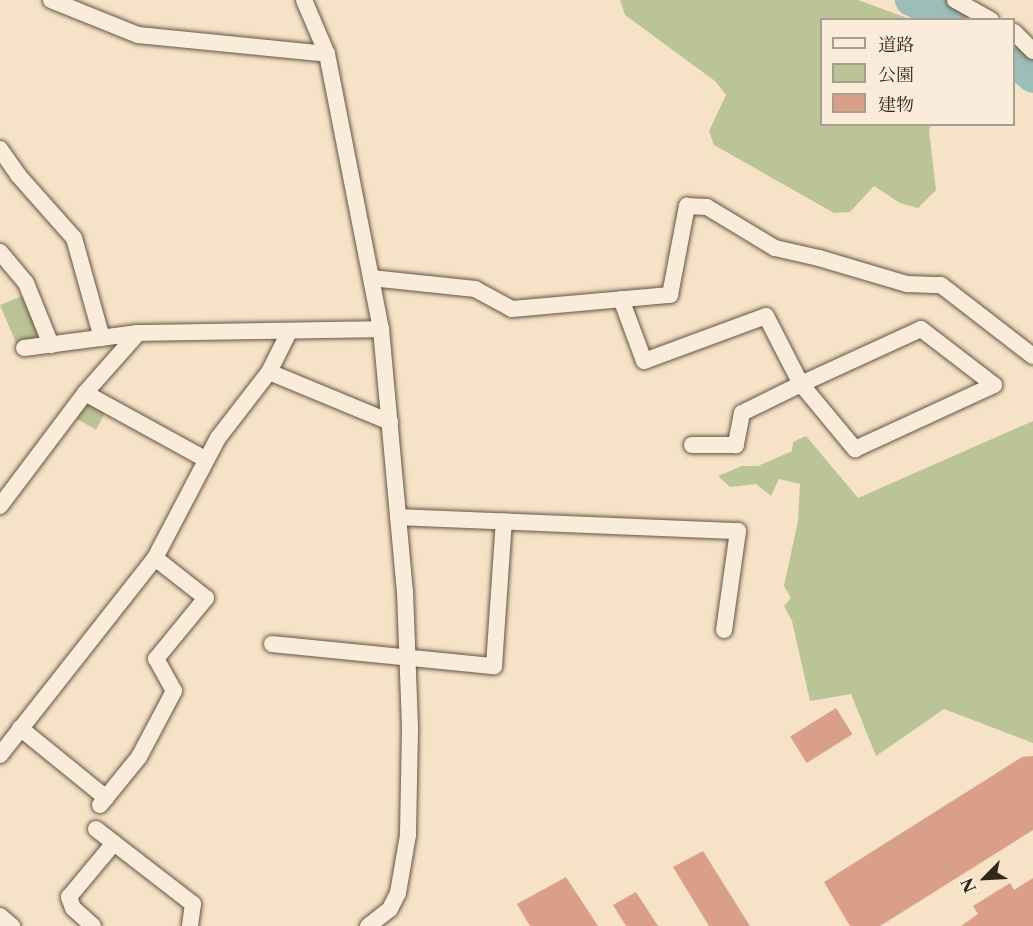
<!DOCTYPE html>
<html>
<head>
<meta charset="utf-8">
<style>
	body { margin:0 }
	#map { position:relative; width:1033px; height:926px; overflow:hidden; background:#f6e2c6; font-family:"Libre Caslon Text","Noto Serif JP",serif }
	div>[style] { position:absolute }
	.green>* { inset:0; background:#bac497; transform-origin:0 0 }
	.river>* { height:32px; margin:-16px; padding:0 16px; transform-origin:16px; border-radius:16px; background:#9dbdb8 }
	.building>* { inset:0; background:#d99f89; transform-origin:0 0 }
	.roads { filter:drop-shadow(0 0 2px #635544) drop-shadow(0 0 2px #635544) }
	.minor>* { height:16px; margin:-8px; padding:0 8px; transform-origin:8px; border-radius:8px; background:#f9ecda }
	span { translate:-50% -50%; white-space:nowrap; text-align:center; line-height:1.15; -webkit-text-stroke:6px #f9ecda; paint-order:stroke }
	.legend { position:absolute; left:820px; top:18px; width:195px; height:108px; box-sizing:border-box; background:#f9ecda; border:2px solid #a99d8d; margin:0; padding:8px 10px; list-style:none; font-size:18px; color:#322619 }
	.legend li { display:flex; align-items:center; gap:12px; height:30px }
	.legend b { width:30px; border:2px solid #a99d8d }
	.north { position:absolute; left:955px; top:848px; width:60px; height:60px; -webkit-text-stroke:4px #f9ecda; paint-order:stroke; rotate:246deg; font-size:16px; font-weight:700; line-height:24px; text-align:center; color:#322619 }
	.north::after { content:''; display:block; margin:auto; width:21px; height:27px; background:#322619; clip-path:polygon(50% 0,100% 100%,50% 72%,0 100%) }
</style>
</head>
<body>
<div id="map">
	<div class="green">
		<i style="clip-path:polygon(620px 0,858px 0,910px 19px,822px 20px,822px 124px,931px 125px,929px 130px,936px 190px,918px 208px,900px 203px,874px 186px,850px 212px,834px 213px,714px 145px,709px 131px,726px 95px,715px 81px,625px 15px)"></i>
		<i style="clip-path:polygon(25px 295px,40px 330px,35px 338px,16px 343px,0 305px)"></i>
		<i style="left:85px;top:393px;width:27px;height:27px;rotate:28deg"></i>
		<i style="clip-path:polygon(1033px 421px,1033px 743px,944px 709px,876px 756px,851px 694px,810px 701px,792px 621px,784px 606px,791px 598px,784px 586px,798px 521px,800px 484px,779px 479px,771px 496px,756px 484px,730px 487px,718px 476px,742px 466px,758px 466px,792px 451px,793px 442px,806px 436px,858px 498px)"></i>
	</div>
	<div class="river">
		<i style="left:911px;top:0;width:45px;rotate:26.6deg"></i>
		<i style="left:1014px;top:60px;width:25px;rotate:42deg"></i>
	</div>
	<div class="building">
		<i style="left:836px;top:708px;width:31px;height:54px;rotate:58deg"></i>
		<i style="clip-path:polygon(1033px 756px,1033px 830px,880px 926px,850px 926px,824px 882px,1022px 757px)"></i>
		<i style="clip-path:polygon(703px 851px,750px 926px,709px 926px,673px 867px)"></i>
		<i style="clip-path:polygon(566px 877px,598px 926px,530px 926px,517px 904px)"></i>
		<i style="clip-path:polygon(1033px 878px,1033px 926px,961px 926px,978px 914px,973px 906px,1010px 883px,1014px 890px)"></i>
		<i style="clip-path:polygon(636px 892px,658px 926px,626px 926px,613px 905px)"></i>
	</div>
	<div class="roads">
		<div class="minor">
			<i style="left:51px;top:0;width:94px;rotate:21.9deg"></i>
			<i style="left:138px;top:35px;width:190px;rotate:5.7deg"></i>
			<i style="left:304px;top:0;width:59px;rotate:66.9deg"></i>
			<i style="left:327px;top:54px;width:280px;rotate:78.9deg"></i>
			<i style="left:381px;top:329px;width:263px;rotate:84.8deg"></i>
			<i style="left:405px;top:591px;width:138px;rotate:87.9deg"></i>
			<i style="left:410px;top:729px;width:106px;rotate:91.1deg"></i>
			<i style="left:408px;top:835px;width:59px;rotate:99.8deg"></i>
			<i style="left:398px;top:893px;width:18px;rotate:117deg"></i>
			<i style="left:390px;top:909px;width:28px;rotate:142deg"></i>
			<i style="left:955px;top:0;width:41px;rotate:29.1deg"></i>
			<i style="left:1014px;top:32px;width:27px;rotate:45deg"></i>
			<i style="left:0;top:149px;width:32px;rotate:55deg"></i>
			<i style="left:18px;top:175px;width:84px;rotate:48.4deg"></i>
			<i style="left:74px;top:238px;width:104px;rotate:74.4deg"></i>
			<i style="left:0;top:252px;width:40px;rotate:50deg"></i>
			<i style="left:26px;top:283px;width:67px;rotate:68deg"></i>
			<i style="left:371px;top:278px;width:105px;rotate:6deg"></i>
			<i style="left:475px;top:289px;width:42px;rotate:28.4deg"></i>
			<i style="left:512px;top:309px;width:159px;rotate:-5.1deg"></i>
			<i style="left:670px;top:295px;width:91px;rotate:-79.2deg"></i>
			<i style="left:687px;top:206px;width:20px;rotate:3deg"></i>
			<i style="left:707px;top:207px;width:79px;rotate:31.1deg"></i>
			<i style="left:775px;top:248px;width:45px;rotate:12.8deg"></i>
			<i style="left:819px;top:258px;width:92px;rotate:16.5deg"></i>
			<i style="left:907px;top:284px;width:34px;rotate:2deg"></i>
			<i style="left:941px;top:285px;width:116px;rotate:37.7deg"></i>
			<i style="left:621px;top:299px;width:66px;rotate:69.6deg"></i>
			<i style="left:644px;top:361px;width:130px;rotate:-20.2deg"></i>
			<i style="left:766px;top:316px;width:76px;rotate:62.8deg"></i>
			<i style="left:801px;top:384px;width:85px;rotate:50.3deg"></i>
			<i style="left:855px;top:449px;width:153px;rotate:-24.7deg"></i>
			<i style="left:994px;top:385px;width:92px;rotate:-142.5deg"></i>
			<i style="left:921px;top:329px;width:132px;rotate:155.4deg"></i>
			<i style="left:801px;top:384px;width:66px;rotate:153.8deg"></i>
			<i style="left:742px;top:413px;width:33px;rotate:101deg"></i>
			<i style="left:736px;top:445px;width:44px;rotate:180deg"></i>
			<i style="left:24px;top:348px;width:115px;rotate:-7.5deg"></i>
			<i style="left:269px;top:372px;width:131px;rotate:22.5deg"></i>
			<i style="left:85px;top:393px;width:137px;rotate:28.8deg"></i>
			<i style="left:0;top:506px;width:141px;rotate:-53deg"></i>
			<i style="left:85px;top:393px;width:80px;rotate:-48.5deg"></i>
			<i style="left:138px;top:333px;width:243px;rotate:-0.9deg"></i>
			<i style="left:398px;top:517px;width:340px;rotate:2.4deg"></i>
			<i style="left:738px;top:531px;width:100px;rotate:98deg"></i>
			<i style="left:272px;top:644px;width:223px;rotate:5.7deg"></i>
			<i style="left:494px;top:666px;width:145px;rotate:-86.1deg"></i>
			<i style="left:20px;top:728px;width:111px;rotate:39.1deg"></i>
			<i style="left:0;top:755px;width:251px;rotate:-51.8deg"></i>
			<i style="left:155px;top:558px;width:136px;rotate:-62.3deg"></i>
			<i style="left:218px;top:438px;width:83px;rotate:-52.3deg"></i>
			<i style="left:269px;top:372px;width:45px;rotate:-63.4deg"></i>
			<i style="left:100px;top:805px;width:62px;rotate:-50.9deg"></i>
			<i style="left:139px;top:757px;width:75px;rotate:-62.1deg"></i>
			<i style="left:174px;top:691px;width:37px;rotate:-119deg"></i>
			<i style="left:156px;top:659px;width:79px;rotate:-50.7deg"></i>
			<i style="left:206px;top:598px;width:65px;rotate:-141.9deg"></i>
			<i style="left:96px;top:829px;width:23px;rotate:38deg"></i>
			<i style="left:0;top:916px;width:16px;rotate:40deg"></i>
			<i style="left:93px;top:926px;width:27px;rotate:-138deg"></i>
			<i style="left:73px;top:908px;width:12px;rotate:-110deg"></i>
			<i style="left:69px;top:897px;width:70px;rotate:-50.2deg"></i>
			<i style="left:114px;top:843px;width:100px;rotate:37.7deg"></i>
			<i style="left:193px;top:904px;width:22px;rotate:98deg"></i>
		</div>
	</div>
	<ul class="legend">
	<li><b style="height:8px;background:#f9ecda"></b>道路</li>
	<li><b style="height:16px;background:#bac497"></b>公園</li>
	<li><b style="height:16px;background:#d99f89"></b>建物</li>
	</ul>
	<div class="north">N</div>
</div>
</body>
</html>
